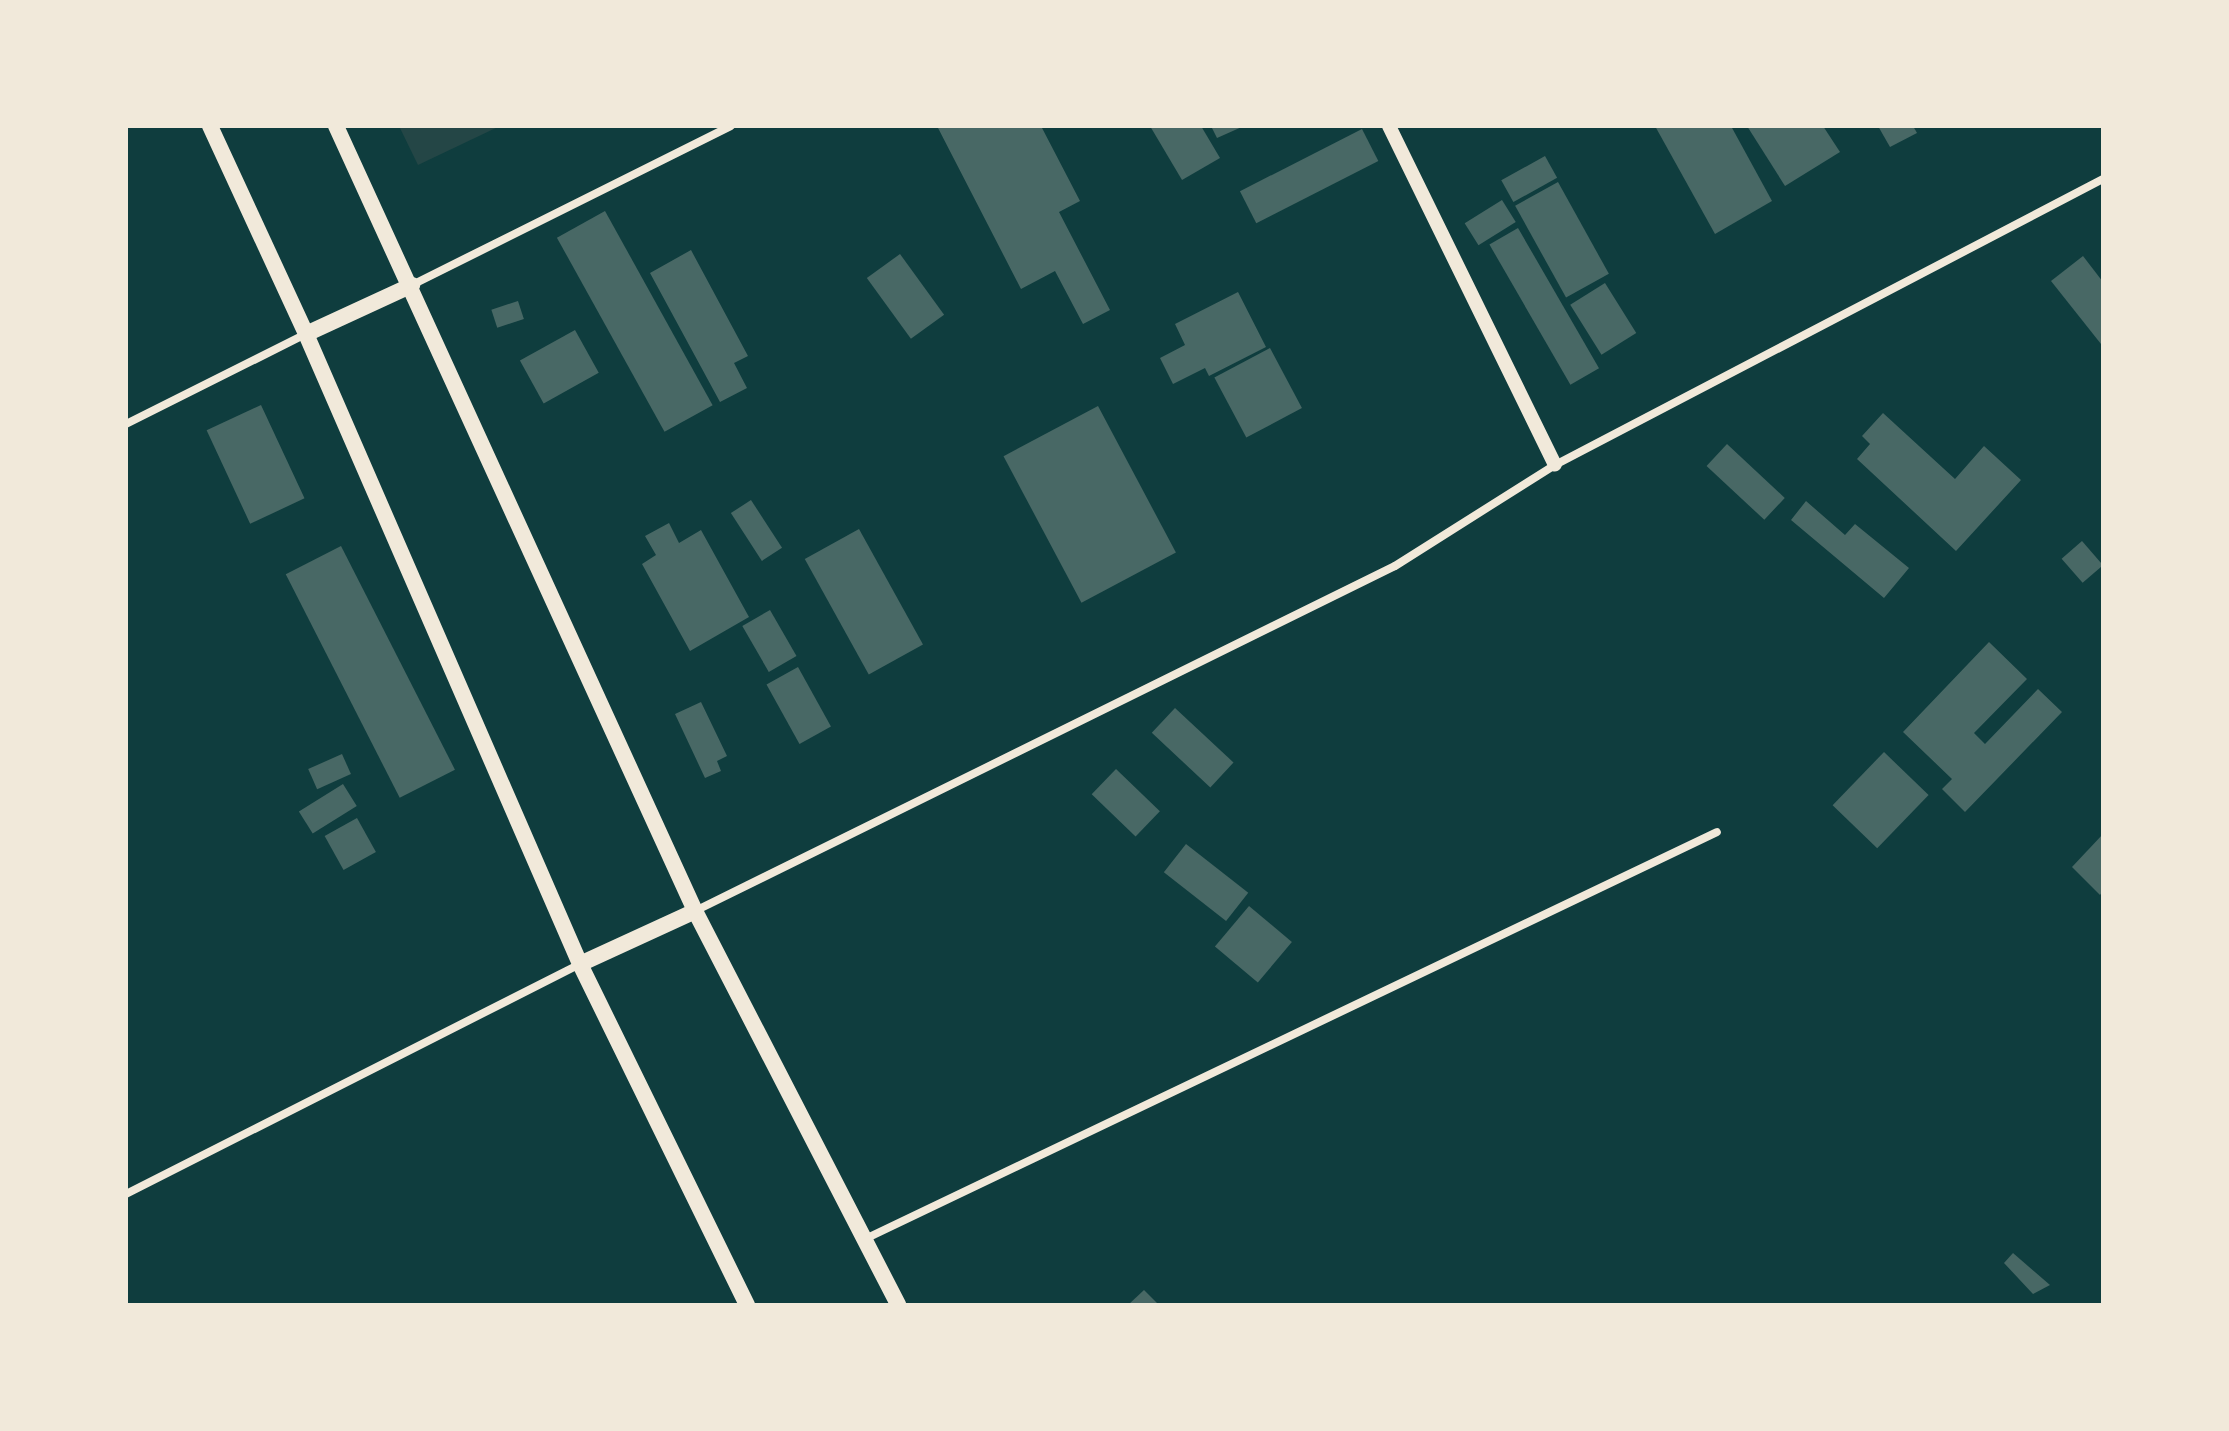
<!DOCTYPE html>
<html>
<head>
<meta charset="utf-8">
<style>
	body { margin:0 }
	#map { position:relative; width:2229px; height:1431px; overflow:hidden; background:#0f3d3e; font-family:"Work Sans",sans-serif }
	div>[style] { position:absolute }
	.green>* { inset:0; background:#244646 }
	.building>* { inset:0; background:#486865; transform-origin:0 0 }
	.minor>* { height:8px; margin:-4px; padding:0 4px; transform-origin:4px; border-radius:4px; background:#f1e9da }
	.tertiary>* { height:14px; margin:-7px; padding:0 7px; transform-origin:7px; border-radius:7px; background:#f1e9da }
	.secondary>* { height:16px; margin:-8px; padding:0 8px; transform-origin:8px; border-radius:8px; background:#f1e9da }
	span { translate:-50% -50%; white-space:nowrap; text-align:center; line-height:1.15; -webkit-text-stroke:8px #f1e9da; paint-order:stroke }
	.frame { position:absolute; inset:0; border:128px solid #f1e9da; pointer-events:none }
</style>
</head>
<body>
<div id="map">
	<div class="green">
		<i style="clip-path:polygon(399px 126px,500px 126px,418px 165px)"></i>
	</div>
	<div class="building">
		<i style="clip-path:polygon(937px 126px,1041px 126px,1080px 201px,1059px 212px,1110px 310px,1083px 324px,1055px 271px,1021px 289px)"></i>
		<i style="clip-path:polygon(1150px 126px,1201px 126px,1220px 158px,1182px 180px)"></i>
		<i style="clip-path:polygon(1211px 126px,1244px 126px,1217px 138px)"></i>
		<i style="clip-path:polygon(1655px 126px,1731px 126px,1772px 201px,1715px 234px)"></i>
		<i style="clip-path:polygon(1747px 126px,1823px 126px,1840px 152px,1785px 186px)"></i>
		<i style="clip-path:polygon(1878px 126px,1913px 126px,1917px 133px,1890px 147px)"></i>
		<i style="left:1362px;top:129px;width:36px;height:137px;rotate:63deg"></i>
		<i style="left:1545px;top:156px;width:25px;height:50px;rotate:61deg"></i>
		<i style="left:1558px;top:182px;width:105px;height:49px;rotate:61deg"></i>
		<i style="left:1502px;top:200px;width:26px;height:44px;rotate:58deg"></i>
		<i style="left:605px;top:211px;width:222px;height:55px;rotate:61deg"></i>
		<i style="left:1518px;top:228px;width:162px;height:33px;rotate:60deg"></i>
		<i style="clip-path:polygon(691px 250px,748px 356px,734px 363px,747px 388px,720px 402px,650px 273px)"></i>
		<i style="left:900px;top:254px;width:75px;height:41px;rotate:54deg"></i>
		<i style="clip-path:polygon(2083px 256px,2103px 282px,2101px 344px,2051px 281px)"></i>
		<i style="left:1605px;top:283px;width:59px;height:41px;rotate:58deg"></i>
		<i style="clip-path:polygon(1238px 292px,1266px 347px,1209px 376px,1205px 368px,1173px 384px,1160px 358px,1185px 345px,1175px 324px)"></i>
		<i style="left:518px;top:301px;width:19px;height:28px;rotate:72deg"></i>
		<i style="left:575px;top:330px;width:49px;height:63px;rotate:61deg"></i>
		<i style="left:1270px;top:348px;width:68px;height:63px;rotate:62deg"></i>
		<i style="left:261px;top:405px;width:103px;height:60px;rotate:65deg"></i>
		<i style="left:1098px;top:406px;width:166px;height:107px;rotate:62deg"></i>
		<i style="clip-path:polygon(1883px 413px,1955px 479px,1984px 446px,2021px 480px,1956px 551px,1857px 459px,1870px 444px,1862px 436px)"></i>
		<i style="left:1727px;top:444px;width:79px;height:30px;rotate:43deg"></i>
		<i style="left:751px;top:500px;width:57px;height:24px;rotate:57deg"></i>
		<i style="clip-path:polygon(1806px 501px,1845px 535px,1855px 524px,1909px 568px,1884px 598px,1791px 520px)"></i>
		<i style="clip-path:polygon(669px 523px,679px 543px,701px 530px,749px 617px,690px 651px,642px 564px,656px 555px,645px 536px)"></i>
		<i style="left:859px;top:529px;width:132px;height:62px;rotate:61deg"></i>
		<i style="left:2082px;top:541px;width:32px;height:27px;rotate:49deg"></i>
		<i style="left:341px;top:546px;width:251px;height:62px;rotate:63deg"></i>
		<i style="left:770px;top:610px;width:53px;height:32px;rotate:60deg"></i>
		<i style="clip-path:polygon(1989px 642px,2027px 679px,1974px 733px,1985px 744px,2038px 689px,2062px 712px,1965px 812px,1942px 789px,1952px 779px,1903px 732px)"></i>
		<i style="left:798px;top:667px;width:68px;height:36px;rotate:61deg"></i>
		<i style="clip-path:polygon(701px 702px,727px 756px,717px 761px,721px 771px,705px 778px,675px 714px)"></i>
		<i style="left:1175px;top:708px;width:80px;height:34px;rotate:43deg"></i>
		<i style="left:1884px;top:752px;width:62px;height:74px;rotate:44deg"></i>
		<i style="left:342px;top:754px;width:22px;height:37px;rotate:66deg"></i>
		<i style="left:1116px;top:769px;width:61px;height:35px;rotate:44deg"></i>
		<i style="left:343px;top:784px;width:26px;height:52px;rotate:58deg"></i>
		<i style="left:357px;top:818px;width:39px;height:37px;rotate:61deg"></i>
		<i style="clip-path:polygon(2103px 834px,2103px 891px,2100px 895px,2072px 867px)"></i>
		<i style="left:1186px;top:844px;width:79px;height:36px;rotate:38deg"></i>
		<i style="left:1249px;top:906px;width:56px;height:53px;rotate:40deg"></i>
		<i style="clip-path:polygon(2013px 1253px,2050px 1285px,2033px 1294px,2004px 1263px)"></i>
		<i style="clip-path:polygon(1144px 1290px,1159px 1305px,1128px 1305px)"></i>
	</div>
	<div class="minor">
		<i style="left:412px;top:285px;width:356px;rotate:-26.5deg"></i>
		<i style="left:126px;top:424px;width:201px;rotate:-26.6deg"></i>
		<i style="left:695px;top:911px;width:780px;rotate:-26.24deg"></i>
		<i style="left:1395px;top:566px;width:189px;rotate:-32.3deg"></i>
		<i style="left:1555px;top:465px;width:618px;rotate:-27.56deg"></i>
		<i style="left:126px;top:1194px;width:509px;rotate:-26.87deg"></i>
		<i style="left:865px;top:1239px;width:944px;rotate:-25.53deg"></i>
	</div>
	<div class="tertiary">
		<i style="left:1389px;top:126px;width:377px;rotate:63.9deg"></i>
	</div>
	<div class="secondary">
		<i style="left:210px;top:126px;width:229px;rotate:65.2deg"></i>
		<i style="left:306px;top:334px;width:687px;rotate:66.49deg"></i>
		<i style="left:580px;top:964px;width:380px;rotate:63.9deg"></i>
		<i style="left:336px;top:126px;width:863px;rotate:65.42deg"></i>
		<i style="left:695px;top:911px;width:443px;rotate:62.7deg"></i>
		<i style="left:306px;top:334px;width:117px;rotate:-24.8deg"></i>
		<i style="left:580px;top:964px;width:127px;rotate:-24.7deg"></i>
	</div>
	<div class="frame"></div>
</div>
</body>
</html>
